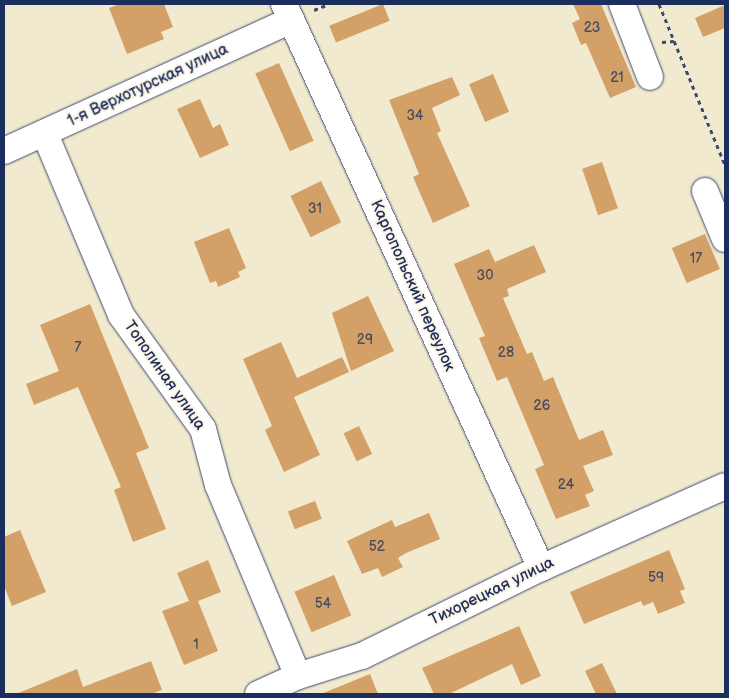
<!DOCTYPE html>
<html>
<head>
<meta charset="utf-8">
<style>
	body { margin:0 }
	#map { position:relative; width:729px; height:698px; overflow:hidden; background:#f2eacf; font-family:"Balsamiq Sans",sans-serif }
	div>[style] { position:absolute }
	.building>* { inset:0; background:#d3a067; transform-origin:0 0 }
	.path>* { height:3px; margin-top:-1.5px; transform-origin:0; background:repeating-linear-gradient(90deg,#3b4b6f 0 4px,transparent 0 8px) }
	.roads { filter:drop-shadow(0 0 1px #3b4b6f) drop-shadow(0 0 1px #3b4b6f) }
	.minor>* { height:26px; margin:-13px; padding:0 13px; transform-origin:13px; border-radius:13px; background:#fff }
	span { translate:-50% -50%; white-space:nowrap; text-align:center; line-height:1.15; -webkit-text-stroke:4px #fcf5e5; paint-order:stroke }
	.number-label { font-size:14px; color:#494b60 }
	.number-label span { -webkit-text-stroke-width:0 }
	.street-label { font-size:16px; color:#1b2f5e }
	.frame { position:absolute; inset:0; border:5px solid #1b2f5e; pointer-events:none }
</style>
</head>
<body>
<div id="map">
	<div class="building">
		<i style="clip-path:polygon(120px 4px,164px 4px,173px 27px,161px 32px,164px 39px,127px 54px,109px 8px)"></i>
		<i style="left:383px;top:4px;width:18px;height:58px;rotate:68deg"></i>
		<i style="clip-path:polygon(573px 4px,601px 4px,636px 87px,610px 98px,586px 43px,581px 45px,572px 23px,580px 19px)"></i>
		<i style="clip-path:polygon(725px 5px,725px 28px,703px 37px,695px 18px)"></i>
		<i style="left:279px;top:63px;width:85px;height:26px;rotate:66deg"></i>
		<i style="left:493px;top:74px;width:41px;height:26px;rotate:67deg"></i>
		<i style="clip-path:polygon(452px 77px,460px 95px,432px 108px,441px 131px,437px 133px,470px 206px,433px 223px,413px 177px,419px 174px,389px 100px)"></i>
		<i style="clip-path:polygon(200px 99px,213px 128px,220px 124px,229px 145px,200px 158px,177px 109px)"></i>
		<i style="left:602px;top:162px;width:49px;height:21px;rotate:71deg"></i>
		<i style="left:321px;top:181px;width:46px;height:34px;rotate:64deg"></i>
		<i style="clip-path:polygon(229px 228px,246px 268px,238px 272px,240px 277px,218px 287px,216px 281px,210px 283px,194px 242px)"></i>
		<i style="left:705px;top:234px;width:38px;height:36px;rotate:67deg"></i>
		<i style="clip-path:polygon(534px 245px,546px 272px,507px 289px,509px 296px,503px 298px,527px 354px,532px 352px,544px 381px,553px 377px,579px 440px,603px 430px,613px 455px,583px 466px,594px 491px,585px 495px,590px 506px,556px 519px,535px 469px,544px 465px,507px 377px,497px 381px,479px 338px,485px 336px,454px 264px,489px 249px,495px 262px)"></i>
		<i style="clip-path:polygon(368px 296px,394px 351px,351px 371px,332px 313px)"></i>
		<i style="clip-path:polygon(90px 304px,149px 448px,136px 453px,166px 529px,133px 542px,114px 490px,121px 487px,78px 387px,34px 405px,26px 384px,59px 371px,40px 325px)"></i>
		<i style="clip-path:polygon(281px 342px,297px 378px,342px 357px,349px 372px,294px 397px,320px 455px,284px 472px,265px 430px,272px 426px,243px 359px)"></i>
		<i style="left:359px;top:426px;width:31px;height:17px;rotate:65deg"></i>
		<i style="left:315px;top:501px;width:19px;height:29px;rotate:69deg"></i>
		<i style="clip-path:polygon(429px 513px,440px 539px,406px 553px,398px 558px,403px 567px,382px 577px,378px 568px,362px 574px,347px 541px,392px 520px,395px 527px)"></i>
		<i style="clip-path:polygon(20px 530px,46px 592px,12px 606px,4px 586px,4px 537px)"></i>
		<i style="clip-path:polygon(669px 550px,685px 589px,680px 591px,685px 603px,658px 614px,653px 602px,643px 606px,641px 601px,584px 624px,570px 592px)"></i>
		<i style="clip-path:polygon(208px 560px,221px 592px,198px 601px,218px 651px,184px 665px,162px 611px,189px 601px,177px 573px)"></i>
		<i style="left:334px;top:575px;width:44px;height:43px;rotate:67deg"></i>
		<i style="clip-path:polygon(519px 626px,541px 676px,521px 685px,512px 664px,449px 694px,434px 694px,422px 668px)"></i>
		<i style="clip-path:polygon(151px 661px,162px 690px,151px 694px,16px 694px,77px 669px,83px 687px)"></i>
		<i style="clip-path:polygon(602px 663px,617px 694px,596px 694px,585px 671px)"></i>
		<i style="clip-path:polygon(370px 674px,378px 694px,321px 694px)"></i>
	</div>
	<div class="path">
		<i style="left:659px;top:4px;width:174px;rotate:67.7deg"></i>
		<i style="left:314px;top:10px;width:16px;rotate:-22deg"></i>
		<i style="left:662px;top:42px;width:12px;rotate:-5deg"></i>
	</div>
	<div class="roads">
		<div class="minor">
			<i style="left:284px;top:4px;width:620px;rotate:65.5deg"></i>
			<i style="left:622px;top:4px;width:78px;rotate:69deg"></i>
			<i style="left:45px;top:134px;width:196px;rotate:67.2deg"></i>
			<i style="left:121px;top:315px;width:140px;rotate:54.3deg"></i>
			<i style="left:203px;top:429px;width:58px;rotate:75deg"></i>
			<i style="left:218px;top:485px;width:207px;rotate:67.3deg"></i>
			<i style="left:4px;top:151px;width:315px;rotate:-24.5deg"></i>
			<i style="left:705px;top:191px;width:52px;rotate:67.4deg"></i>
			<i style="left:258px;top:694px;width:44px;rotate:-24.2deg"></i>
			<i style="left:298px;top:676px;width:67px;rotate:-17.4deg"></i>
			<i style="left:362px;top:656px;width:199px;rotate:-26.2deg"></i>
			<i style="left:541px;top:568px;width:201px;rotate:-24deg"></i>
		</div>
	</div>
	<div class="number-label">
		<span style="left:592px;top:28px">23</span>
		<span style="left:617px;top:78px">21</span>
		<span style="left:415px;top:116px">34</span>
		<span style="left:315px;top:209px">31</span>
		<span style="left:696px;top:259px">17</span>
		<span style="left:485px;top:276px">30</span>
		<span style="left:365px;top:340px">29</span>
		<span style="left:78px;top:348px">7</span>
		<span style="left:506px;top:353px">28</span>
		<span style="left:542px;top:406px">26</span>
		<span style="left:566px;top:485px">24</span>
		<span style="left:377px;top:547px">52</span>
		<span style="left:656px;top:578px">59</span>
		<span style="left:323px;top:604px">54</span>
		<span style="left:196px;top:645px">1</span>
	</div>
	<div class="street-label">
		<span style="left:148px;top:86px;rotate:-25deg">1-я Верхотурская улица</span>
		<span style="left:412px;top:286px;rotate:66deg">Каргопольский переулок</span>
		<span style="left:164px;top:376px;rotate:55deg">Тополиная улица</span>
		<span style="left:492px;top:592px;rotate:-26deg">Тихорецкая улица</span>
	</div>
	<div class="frame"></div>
</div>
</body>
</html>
